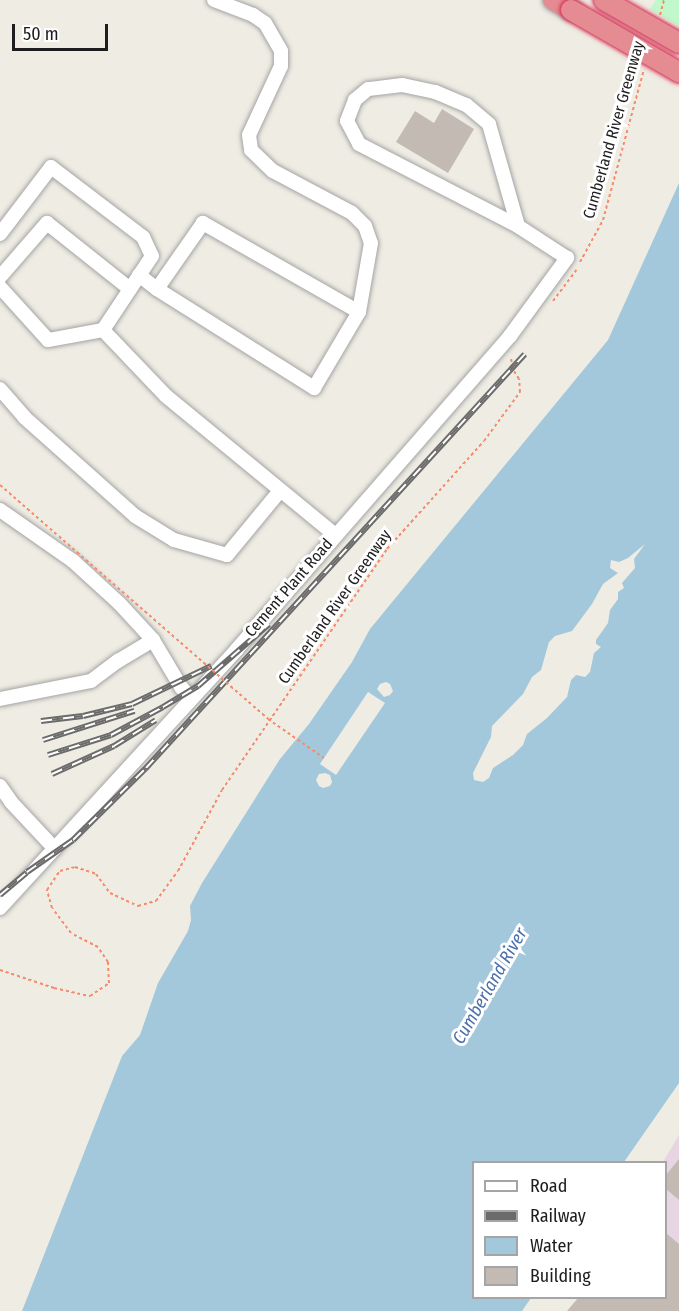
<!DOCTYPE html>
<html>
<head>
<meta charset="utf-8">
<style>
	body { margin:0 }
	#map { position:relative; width:679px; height:1311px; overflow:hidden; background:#eeece3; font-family:"Fira Sans Condensed",sans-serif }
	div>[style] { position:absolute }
	.industrial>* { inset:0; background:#e7d5e2 }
	.park>* { inset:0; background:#c1f8cb }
	.water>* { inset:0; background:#a4c8db }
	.building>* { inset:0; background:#c3bbb3 }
	.path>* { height:2px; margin-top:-1px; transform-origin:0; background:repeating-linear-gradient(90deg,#f68b6c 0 3px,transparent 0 6px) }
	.roads { filter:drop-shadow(0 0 2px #a4a4a4) drop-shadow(0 0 2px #a4a4a4) }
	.minor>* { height:14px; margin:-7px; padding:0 7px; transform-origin:7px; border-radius:7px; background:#fff }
	.highway>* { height:20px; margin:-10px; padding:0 10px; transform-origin:10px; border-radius:10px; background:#e48c92 }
	.rail>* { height:6px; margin-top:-3px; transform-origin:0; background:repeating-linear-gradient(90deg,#fff 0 11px,#6b6b6b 0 22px); box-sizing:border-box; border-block:2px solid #6b6b6b }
	.path-bridge>* { height:2px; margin-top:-1px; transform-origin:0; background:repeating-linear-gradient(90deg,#f68b6c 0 3px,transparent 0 6px) }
	.bridges { filter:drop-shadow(0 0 2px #d5284f) drop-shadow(0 0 2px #d5284f) }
	.highway-bridge>* { height:20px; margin:-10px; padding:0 10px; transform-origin:10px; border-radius:10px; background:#e48c92 }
	span { translate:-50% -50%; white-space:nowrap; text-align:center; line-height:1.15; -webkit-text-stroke:6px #fff; paint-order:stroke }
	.street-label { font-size:16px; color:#1d1d1d }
	.water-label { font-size:18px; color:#4c70aa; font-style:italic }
	.legend { position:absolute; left:472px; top:1161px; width:195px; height:138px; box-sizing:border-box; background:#fff; border:2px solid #a5a5a5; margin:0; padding:8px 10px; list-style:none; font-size:18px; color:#1d1d1d }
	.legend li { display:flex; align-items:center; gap:12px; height:30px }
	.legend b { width:30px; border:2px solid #a5a5a5 }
	.scale { position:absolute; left:12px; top:24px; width:96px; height:27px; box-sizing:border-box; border:3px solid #1d1d1d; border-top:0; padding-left:8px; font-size:18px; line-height:21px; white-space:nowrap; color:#1d1d1d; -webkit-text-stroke:4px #fff; paint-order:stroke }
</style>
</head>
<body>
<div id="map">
	<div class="industrial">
		<i style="clip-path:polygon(679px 1135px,679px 1311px,574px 1311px,582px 1298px,666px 1298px,666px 1162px,663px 1162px)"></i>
	</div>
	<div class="park">
		<i style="clip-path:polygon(656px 0,679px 0,679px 26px,650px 9px)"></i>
	</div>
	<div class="water">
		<i style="clip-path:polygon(evenodd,679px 183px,679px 1083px,624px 1162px,474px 1162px,474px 1298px,531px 1298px,522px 1311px,22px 1311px,122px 1056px,140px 1035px,158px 983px,188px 931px,191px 920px,190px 906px,202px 883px,280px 759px,309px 724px,352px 662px,370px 629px,608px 340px,679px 183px,645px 544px,634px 559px,635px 568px,622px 583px,624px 588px,618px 592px,618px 599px,610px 610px,608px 623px,596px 640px,596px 644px,601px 647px,594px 653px,590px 672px,585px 677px,576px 675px,571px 680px,567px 697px,547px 718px,527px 734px,523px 745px,513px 755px,493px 768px,489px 778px,483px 782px,474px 780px,473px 773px,491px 737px,492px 726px,523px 694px,532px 677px,541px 670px,549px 642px,555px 636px,572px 631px,592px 604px,603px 584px,618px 573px,610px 568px,611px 560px,619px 562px,628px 558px,645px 544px,679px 183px,386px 682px,390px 684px,393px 691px,390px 695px,384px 697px,377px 689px,380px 684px,386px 682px,679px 183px,368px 692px,385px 703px,336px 775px,320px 764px,368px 692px,679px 183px,325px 773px,330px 775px,332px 782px,330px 786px,323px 788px,319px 786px,316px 780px,319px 774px,325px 773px)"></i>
	</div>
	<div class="building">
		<i style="clip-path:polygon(442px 109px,474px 129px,448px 173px,396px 142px,415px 111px,434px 123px)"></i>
		<i style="clip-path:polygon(679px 1159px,679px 1200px,666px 1189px,666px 1175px)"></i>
		<i style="clip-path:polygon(666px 1233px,679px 1244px,679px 1311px,567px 1311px,578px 1298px,666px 1298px)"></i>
	</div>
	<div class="path">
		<i style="left:660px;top:15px;width:16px;rotate:-75deg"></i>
		<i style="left:580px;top:262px;width:48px;rotate:-61.3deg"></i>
		<i style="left:603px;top:220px;width:156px;rotate:-74.8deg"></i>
		<i style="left:553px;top:301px;width:39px;rotate:-53deg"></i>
		<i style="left:0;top:970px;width:57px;rotate:18.4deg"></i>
		<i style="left:54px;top:988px;width:37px;rotate:13deg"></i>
		<i style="left:90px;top:996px;width:23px;rotate:-34deg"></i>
		<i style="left:109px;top:983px;width:21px;rotate:-93deg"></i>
		<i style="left:108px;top:962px;width:18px;rotate:-124deg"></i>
		<i style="left:98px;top:947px;width:30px;rotate:-153deg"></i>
		<i style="left:71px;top:933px;width:31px;rotate:-127deg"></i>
		<i style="left:52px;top:908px;width:19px;rotate:-106deg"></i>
		<i style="left:47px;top:890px;width:23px;rotate:-56deg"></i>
		<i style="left:60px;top:871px;width:16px;rotate:-15deg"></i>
		<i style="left:75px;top:867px;width:22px;rotate:18deg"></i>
		<i style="left:96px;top:874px;width:24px;rotate:54deg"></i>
		<i style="left:110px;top:893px;width:31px;rotate:25deg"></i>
		<i style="left:138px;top:906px;width:19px;rotate:-16deg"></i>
		<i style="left:156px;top:901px;width:37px;rotate:-54deg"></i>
		<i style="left:178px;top:871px;width:92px;rotate:-61.5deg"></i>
		<i style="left:222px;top:790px;width:292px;rotate:-55.6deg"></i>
		<i style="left:387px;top:549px;width:145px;rotate:-48.1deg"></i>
		<i style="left:484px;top:441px;width:61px;rotate:-53.7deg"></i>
		<i style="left:520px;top:392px;width:13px;rotate:-94deg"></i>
		<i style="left:519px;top:379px;width:13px;rotate:-122deg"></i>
		<i style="left:512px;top:368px;width:12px;rotate:-95deg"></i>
	</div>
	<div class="roads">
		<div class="minor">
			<i style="left:214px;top:0;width:42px;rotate:21deg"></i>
			<i style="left:253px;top:15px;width:14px;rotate:34deg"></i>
			<i style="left:265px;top:23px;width:32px;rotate:60deg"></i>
			<i style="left:281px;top:51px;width:15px;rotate:90deg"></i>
			<i style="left:281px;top:66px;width:76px;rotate:114.9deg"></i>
			<i style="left:249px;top:135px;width:15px;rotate:82deg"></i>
			<i style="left:251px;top:150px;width:30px;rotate:44deg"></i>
			<i style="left:273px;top:171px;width:89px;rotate:28deg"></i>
			<i style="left:352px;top:213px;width:18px;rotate:45deg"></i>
			<i style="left:365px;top:226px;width:18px;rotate:71deg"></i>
			<i style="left:371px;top:243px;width:70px;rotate:99.9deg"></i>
			<i style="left:0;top:234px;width:84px;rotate:-52.7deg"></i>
			<i style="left:51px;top:167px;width:116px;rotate:37.3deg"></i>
			<i style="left:143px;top:237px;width:21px;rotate:65deg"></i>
			<i style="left:152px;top:256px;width:89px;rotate:123.5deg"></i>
			<i style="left:103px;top:330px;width:56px;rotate:169.7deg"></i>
			<i style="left:48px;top:340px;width:72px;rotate:-132.2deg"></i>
			<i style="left:139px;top:275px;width:23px;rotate:38deg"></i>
			<i style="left:157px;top:289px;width:186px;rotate:32.2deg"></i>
			<i style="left:314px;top:388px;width:88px;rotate:-59.4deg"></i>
			<i style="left:359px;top:312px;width:180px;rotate:-150.3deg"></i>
			<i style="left:203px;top:223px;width:80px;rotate:124.9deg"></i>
			<i style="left:0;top:277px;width:72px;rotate:-49deg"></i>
			<i style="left:47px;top:223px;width:106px;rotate:38.5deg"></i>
			<i style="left:103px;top:330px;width:91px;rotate:46.3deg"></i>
			<i style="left:166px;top:396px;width:219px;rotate:39.4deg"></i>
			<i style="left:0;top:389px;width:37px;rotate:49deg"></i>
			<i style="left:24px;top:417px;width:149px;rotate:41.7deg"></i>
			<i style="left:135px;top:516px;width:46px;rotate:31.6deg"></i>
			<i style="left:174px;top:540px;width:55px;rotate:15.8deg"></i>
			<i style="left:227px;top:555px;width:82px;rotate:-50.5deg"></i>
			<i style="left:0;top:510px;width:89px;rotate:34.9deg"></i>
			<i style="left:73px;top:561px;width:62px;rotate:42.4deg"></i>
			<i style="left:119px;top:603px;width:50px;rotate:47.4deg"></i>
			<i style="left:0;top:699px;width:93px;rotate:-11.2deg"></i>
			<i style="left:91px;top:681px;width:34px;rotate:-37deg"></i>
			<i style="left:118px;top:661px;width:41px;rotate:-31deg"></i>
			<i style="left:153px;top:640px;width:55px;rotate:59.2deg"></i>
			<i style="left:181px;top:687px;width:15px;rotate:48deg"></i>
			<i style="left:0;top:786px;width:19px;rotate:55deg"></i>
			<i style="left:11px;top:802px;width:64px;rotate:46.9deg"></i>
			<i style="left:0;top:908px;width:351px;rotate:-47.5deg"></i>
			<i style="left:237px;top:649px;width:415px;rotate:-48.9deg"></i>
			<i style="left:510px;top:336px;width:97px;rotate:-53.8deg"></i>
			<i style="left:567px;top:258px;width:59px;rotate:-146.9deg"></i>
			<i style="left:518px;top:226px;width:106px;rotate:-105.9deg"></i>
			<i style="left:489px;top:124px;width:30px;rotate:-140deg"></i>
			<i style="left:466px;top:105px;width:34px;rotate:-157deg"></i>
			<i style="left:435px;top:92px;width:34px;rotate:-168deg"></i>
			<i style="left:402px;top:85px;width:34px;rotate:173deg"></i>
			<i style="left:368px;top:89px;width:17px;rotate:140deg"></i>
			<i style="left:355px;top:100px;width:22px;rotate:111deg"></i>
			<i style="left:347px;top:121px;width:26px;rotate:62deg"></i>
			<i style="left:359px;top:144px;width:179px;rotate:27.3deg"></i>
		</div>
		<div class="highway">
			<i style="left:553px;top:0;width:21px;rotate:29deg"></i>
		</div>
	</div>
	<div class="rail">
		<i style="left:41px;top:721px;width:42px;rotate:-6.8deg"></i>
		<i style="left:83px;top:716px;width:50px;rotate:-13.8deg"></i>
		<i style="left:132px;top:704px;width:88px;rotate:-25.7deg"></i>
		<i style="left:43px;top:740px;width:96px;rotate:-17.7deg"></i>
		<i style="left:48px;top:755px;width:66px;rotate:-17.6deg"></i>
		<i style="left:111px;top:735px;width:59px;rotate:-28.3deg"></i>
		<i style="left:163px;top:707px;width:41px;rotate:-31deg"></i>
		<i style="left:198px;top:686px;width:94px;rotate:-41.1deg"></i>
		<i style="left:52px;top:774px;width:68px;rotate:-24.3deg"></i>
		<i style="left:114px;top:746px;width:49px;rotate:-31.8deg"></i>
		<i style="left:0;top:895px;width:35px;rotate:-40deg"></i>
		<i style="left:27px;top:872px;width:56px;rotate:-34.8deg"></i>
		<i style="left:73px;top:840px;width:103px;rotate:-44.6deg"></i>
		<i style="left:146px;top:768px;width:561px;rotate:-47.53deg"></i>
	</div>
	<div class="path-bridge">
		<i style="left:0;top:485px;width:356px;rotate:41.1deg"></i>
		<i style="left:268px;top:719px;width:68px;rotate:34.9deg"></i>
	</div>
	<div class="bridges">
		<div class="highway-bridge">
			<i style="left:604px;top:0;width:86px;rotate:29.8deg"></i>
			<i style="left:571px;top:10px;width:125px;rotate:29.9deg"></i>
		</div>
	</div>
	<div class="street-label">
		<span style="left:614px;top:130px;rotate:-74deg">Cumberland River Greenway</span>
		<span style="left:289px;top:588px;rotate:-49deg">Cement Plant Road</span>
		<span style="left:335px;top:607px;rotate:-55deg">Cumberland River Greenway</span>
	</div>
	<div class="water-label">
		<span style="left:490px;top:986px;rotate:-60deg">Cumberland River</span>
	</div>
	<ul class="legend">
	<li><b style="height:8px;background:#fff"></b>Road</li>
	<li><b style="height:8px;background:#6b6b6b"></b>Railway</li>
	<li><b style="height:16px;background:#a4c8db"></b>Water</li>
	<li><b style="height:16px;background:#c3bbb3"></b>Building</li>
	</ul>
	<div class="scale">50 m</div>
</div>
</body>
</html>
